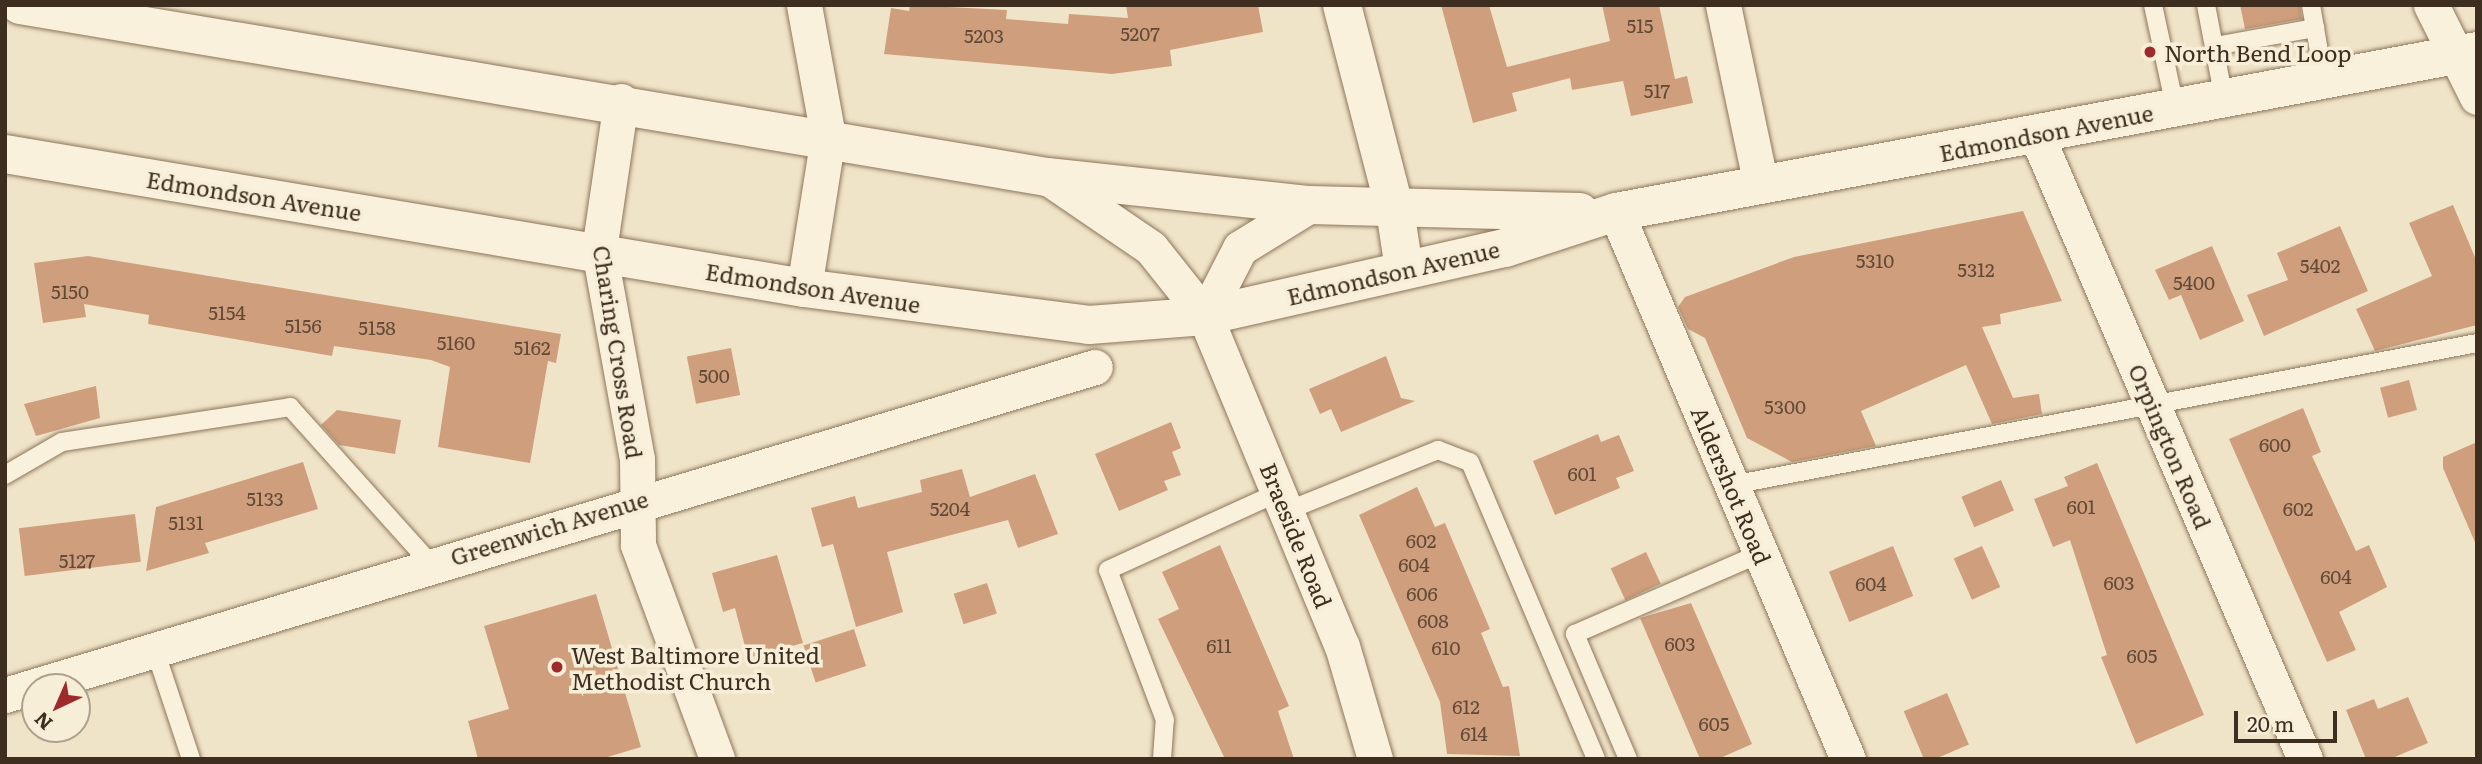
<!DOCTYPE html>
<html>
<head>
<meta charset="utf-8">
<style>
	body { margin:0 }
	#map { position:relative; width:2482px; height:764px; overflow:hidden; background:#f0e4c8; font-family:Literata,serif }
	div>[style] { position:absolute }
	.building>* { inset:0; background:#cf9f7d; transform-origin:0 0 }
	.roads { filter:drop-shadow(0 0 2px #8d765c) drop-shadow(0 0 2px #8d765c) }
	.lane>* { height:18px; margin:-9px; padding:0 9px; transform-origin:9px; border-radius:9px; background:#faf1dc }
	.street>* { height:35px; margin:-17.5px; padding:0 17.5px; transform-origin:17.5px; border-radius:17.5px; background:#faf1dc }
	.secondary>* { height:38px; margin:-19px; padding:0 19px; transform-origin:19px; border-radius:19px; background:#faf1dc }
	.dots>* { width:19px; height:19px; translate:-50% -50%; box-sizing:border-box; border:4px solid #f7eed8; border-radius:50% }
	span { translate:-50% -50%; white-space:nowrap; text-align:center; line-height:1.15; -webkit-text-stroke:7px #f7eed8; paint-order:stroke }
	.number-label { font-size:19px; color:#624a37 }
	.number-label span { -webkit-text-stroke-width:0 }
	.poi-label { font-size:23px; color:#3d2e20 }
	.left { translate:0 -50%; text-align:left }
	.street-label { font-size:23px; color:#3d2e20 }
	.frame { position:absolute; inset:0; border:7px solid #3d2e20; pointer-events:none }
	.north { position:absolute; left:21px; top:673px; width:70px; height:70px; box-sizing:border-box; background:#f7eed8; border:2px solid #ada18e; border-radius:50%; rotate:224deg; font-size:19px; font-weight:700; line-height:28px; text-align:center; color:#3d2e20 }
	.north::after { content:''; display:block; margin:auto; width:24px; height:32px; background:#9e2a2b; clip-path:polygon(50% 0,100% 100%,50% 72%,0 100%) }
	.scale { position:absolute; left:2234px; top:711px; width:103px; height:32px; box-sizing:border-box; border:4px solid #3d2e20; border-top:0; padding-left:9px; font-size:21px; line-height:24px; white-space:nowrap; color:#3d2e20; -webkit-text-stroke:5px #f7eed8; paint-order:stroke }
</style>
</head>
<body>
<div id="map">
	<div class="building">
		<i style="clip-path:polygon(910px 5px,1007px 10px,1006px 19px,1068px 24px,1069px 14px,1128px 18px,1126px 5px,1258px 5px,1263px 32px,1170px 50px,1172px 66px,1112px 74px,884px 54px,891px 8px,909px 11px)"></i>
		<i style="clip-path:polygon(1441px 5px,1489px 5px,1507px 67px,1610px 41px,1602px 5px,1659px 5px,1675px 79px,1687px 76px,1693px 103px,1631px 116px,1623px 81px,1572px 90px,1570px 78px,1512px 93px,1517px 111px,1473px 123px)"></i>
		<i style="clip-path:polygon(2240px 5px,2300px 5px,2302px 19px,2245px 29px)"></i>
		<i style="clip-path:polygon(2453px 205px,2477px 262px,2477px 325px,2375px 351px,2356px 309px,2432px 276px,2409px 223px)"></i>
		<i style="clip-path:polygon(2023px 211px,2062px 301px,2000px 314px,2001px 324px,1982px 327px,2013px 398px,2039px 394px,2042px 414px,1992px 424px,1966px 365px,1861px 411px,1876px 446px,1792px 462px,1747px 438px,1705px 338px,1688px 329px,1678px 307px,1685px 297px,1794px 257px)"></i>
		<i style="clip-path:polygon(2340px 226px,2368px 291px,2264px 336px,2247px 295px,2288px 280px,2277px 253px)"></i>
		<i style="clip-path:polygon(2212px 246px,2244px 321px,2200px 340px,2181px 295px,2169px 300px,2155px 270px)"></i>
		<i style="clip-path:polygon(88px 256px,561px 334px,556px 363px,548px 361px,530px 463px,438px 447px,450px 367px,431px 360px,334px 346px,332px 356px,148px 324px,149px 315px,84px 304px,86px 317px,43px 323px,34px 263px)"></i>
		<i style="left:731px;top:348px;width:48px;height:45px;rotate:79deg"></i>
		<i style="clip-path:polygon(1386px 356px,1401px 398px,1415px 401px,1341px 432px,1331px 409px,1320px 414px,1309px 389px)"></i>
		<i style="left:2409px;top:380px;width:31px;height:30px;rotate:75deg"></i>
		<i style="clip-path:polygon(96px 386px,100px 418px,36px 436px,24px 404px)"></i>
		<i style="clip-path:polygon(2303px 408px,2321px 452px,2312px 456px,2356px 551px,2369px 545px,2387px 587px,2339px 612px,2356px 650px,2327px 662px,2229px 439px)"></i>
		<i style="clip-path:polygon(337px 410px,401px 420px,395px 454px,339px 445px,321px 425px)"></i>
		<i style="clip-path:polygon(1171px 422px,1181px 448px,1172px 452px,1181px 475px,1164px 481px,1168px 490px,1119px 511px,1095px 454px)"></i>
		<i style="clip-path:polygon(1598px 434px,1601px 442px,1619px 435px,1634px 471px,1616px 478px,1620px 488px,1555px 515px,1533px 461px)"></i>
		<i style="clip-path:polygon(2477px 442px,2477px 547px,2443px 468px,2443px 457px)"></i>
		<i style="clip-path:polygon(303px 462px,318px 509px,205px 543px,209px 553px,146px 571px,156px 507px)"></i>
		<i style="clip-path:polygon(2097px 463px,2204px 715px,2136px 744px,2101px 657px,2107px 655px,2070px 540px,2053px 547px,2034px 499px,2068px 486px,2064px 477px)"></i>
		<i style="clip-path:polygon(962px 469px,970px 497px,1035px 474px,1058px 534px,1018px 548px,1008px 520px,887px 552px,903px 612px,856px 627px,833px 544px,822px 547px,811px 508px,855px 496px,858px 508px,922px 492px,920px 480px)"></i>
		<i style="left:2001px;top:480px;width:33px;height:43px;rotate:67deg"></i>
		<i style="clip-path:polygon(1417px 487px,1435px 527px,1445px 523px,1490px 629px,1481px 633px,1503px 687px,1509px 686px,1520px 756px,1447px 754px,1440px 702px,1359px 515px)"></i>
		<i style="left:135px;top:514px;width:48px;height:117px;rotate:83deg"></i>
		<i style="clip-path:polygon(1220px 545px,1289px 706px,1278px 711px,1294px 759px,1225px 759px,1158px 619px,1179px 609px,1162px 572px)"></i>
		<i style="left:1893px;top:546px;width:54px;height:69px;rotate:68deg"></i>
		<i style="left:1982px;top:546px;width:45px;height:31px;rotate:66deg"></i>
		<i style="left:1646px;top:552px;width:35px;height:39px;rotate:65deg"></i>
		<i style="clip-path:polygon(777px 555px,803px 643px,748px 658px,735px 608px,723px 612px,712px 573px)"></i>
		<i style="left:987px;top:583px;width:32px;height:35px;rotate:72deg"></i>
		<i style="clip-path:polygon(596px 594px,641px 747px,601px 759px,478px 759px,468px 721px,509px 709px,484px 626px)"></i>
		<i style="clip-path:polygon(1691px 603px,1752px 744px,1718px 759px,1700px 759px,1640px 618px)"></i>
		<i style="left:854px;top:629px;width:39px;height:53px;rotate:72deg"></i>
		<i style="left:1947px;top:693px;width:56px;height:47px;rotate:67deg"></i>
		<i style="clip-path:polygon(2408px 697px,2428px 743px,2390px 759px,2366px 759px,2346px 710px,2374px 699px,2378px 709px)"></i>
	</div>
	<div class="roads">
		<div class="lane">
			<i style="left:2153px;top:5px;width:104px;rotate:77.8deg"></i>
			<i style="left:2206px;top:5px;width:96px;rotate:79.2deg"></i>
			<i style="left:2311px;top:5px;width:76px;rotate:80.2deg"></i>
			<i style="left:2215px;top:46px;width:102px;rotate:-10.2deg"></i>
			<i style="left:5px;top:475px;width:66px;rotate:-30.1deg"></i>
			<i style="left:62px;top:442px;width:231px;rotate:-8.7deg"></i>
			<i style="left:290px;top:407px;width:208px;rotate:48.1deg"></i>
			<i style="left:1732px;top:485px;width:758px;rotate:-10.79deg"></i>
			<i style="left:1289px;top:510px;width:161px;rotate:-21.9deg"></i>
			<i style="left:1438px;top:450px;width:34px;rotate:21deg"></i>
			<i style="left:1470px;top:462px;width:323px;rotate:67deg"></i>
			<i style="left:154px;top:647px;width:118px;rotate:71.7deg"></i>
			<i style="left:1162px;top:759px;width:39px;rotate:-86deg"></i>
			<i style="left:1165px;top:720px;width:160px;rotate:-110.8deg"></i>
			<i style="left:1108px;top:570px;width:190px;rotate:-24.5deg"></i>
			<i style="left:1628px;top:759px;width:136px;rotate:-113deg"></i>
			<i style="left:1575px;top:634px;width:203px;rotate:-23.5deg"></i>
		</div>
		<div class="street">
			<i style="left:1723px;top:5px;width:184px;rotate:78.1deg"></i>
			<i style="left:2431px;top:5px;width:103px;rotate:63.4deg"></i>
			<i style="left:621px;top:101px;width:151px;rotate:98.4deg"></i>
			<i style="left:599px;top:250px;width:212px;rotate:79.7deg"></i>
			<i style="left:637px;top:459px;width:86px;rotate:89.3deg"></i>
			<i style="left:638px;top:545px;width:228px;rotate:69.7deg"></i>
			<i style="left:2036px;top:134px;width:680px;rotate:66.71deg"></i>
			<i style="left:1047px;top:177px;width:126px;rotate:34.3deg"></i>
			<i style="left:1151px;top:248px;width:87px;rotate:51.5deg"></i>
			<i style="left:1205px;top:316px;width:357px;rotate:67.5deg"></i>
			<i style="left:1342px;top:646px;width:118px;rotate:73.7deg"></i>
			<i style="left:1616px;top:212px;width:594px;rotate:67.02deg"></i>
			<i style="left:804px;top:288px;width:154px;rotate:-81deg"></i>
			<i style="left:828px;top:136px;width:133px;rotate:-100.4deg"></i>
			<i style="left:1205px;top:316px;width:76px;rotate:-62.8deg"></i>
			<i style="left:1240px;top:248px;width:82px;rotate:-31.6deg"></i>
			<i style="left:5px;top:695px;width:1138px;rotate:-16.75deg"></i>
		</div>
		<div class="secondary">
			<i style="left:20px;top:5px;width:1041px;rotate:9.51deg"></i>
			<i style="left:1047px;top:177px;width:264px;rotate:6.1deg"></i>
			<i style="left:1310px;top:205px;width:270px;rotate:1.5deg"></i>
			<i style="left:1342px;top:5px;width:212px;rotate:75.5deg"></i>
			<i style="left:1395px;top:210px;width:60px;rotate:81.3deg"></i>
			<i style="left:5px;top:154px;width:810px;rotate:9.52deg"></i>
			<i style="left:804px;top:288px;width:287px;rotate:7.4deg"></i>
			<i style="left:1089px;top:325px;width:116px;rotate:-4.4deg"></i>
			<i style="left:1205px;top:316px;width:308px;rotate:-12.8deg"></i>
			<i style="left:1505px;top:248px;width:117px;rotate:-18deg"></i>
			<i style="left:1616px;top:212px;width:876px;rotate:-10.59deg"></i>
		</div>
	</div>
	<div class="dots">
		<i style="left:2150px;top:52px;background:#9e2a2b"></i>
		<i style="left:557px;top:667px;background:#9e2a2b"></i>
	</div>
	<div class="number-label">
		<span style="left:1640px;top:26px">515</span>
		<span style="left:1140px;top:34px">5207</span>
		<span style="left:984px;top:36px">5203</span>
		<span style="left:1657px;top:91px">517</span>
		<span style="left:1875px;top:261px">5310</span>
		<span style="left:2320px;top:266px">5402</span>
		<span style="left:1976px;top:270px">5312</span>
		<span style="left:2194px;top:283px">5400</span>
		<span style="left:70px;top:292px">5150</span>
		<span style="left:227px;top:313px">5154</span>
		<span style="left:303px;top:326px">5156</span>
		<span style="left:377px;top:328px">5158</span>
		<span style="left:456px;top:343px">5160</span>
		<span style="left:532px;top:348px">5162</span>
		<span style="left:714px;top:376px">500</span>
		<span style="left:1785px;top:407px">5300</span>
		<span style="left:2275px;top:445px">600</span>
		<span style="left:1582px;top:474px">601</span>
		<span style="left:265px;top:499px">5133</span>
		<span style="left:2081px;top:507px">601</span>
		<span style="left:950px;top:509px">5204</span>
		<span style="left:2298px;top:509px">602</span>
		<span style="left:186px;top:523px">5131</span>
		<span style="left:1421px;top:541px">602</span>
		<span style="left:77px;top:561px">5127</span>
		<span style="left:1414px;top:565px">604</span>
		<span style="left:2336px;top:577px">604</span>
		<span style="left:2119px;top:583px">603</span>
		<span style="left:1871px;top:584px">604</span>
		<span style="left:1422px;top:594px">606</span>
		<span style="left:1433px;top:621px">608</span>
		<span style="left:1680px;top:644px">603</span>
		<span style="left:1219px;top:646px">611</span>
		<span style="left:1446px;top:648px">610</span>
		<span style="left:2142px;top:656px">605</span>
		<span style="left:1466px;top:707px">612</span>
		<span style="left:1714px;top:724px">605</span>
		<span style="left:1474px;top:734px">614</span>
	</div>
	<div class="poi-label">
		<span class="left" style="left:2164px;top:52px">North Bend Loop</span>
		<span class="left" style="left:571px;top:667px">West Baltimore United<br>Methodist Church</span>
	</div>
	<div class="street-label">
		<span style="left:2046px;top:132px;rotate:-11deg">Edmondson Avenue</span>
		<span style="left:254px;top:195px;rotate:9deg">Edmondson Avenue</span>
		<span style="left:1393px;top:272px;rotate:-13deg">Edmondson Avenue</span>
		<span style="left:813px;top:287px;rotate:9deg">Edmondson Avenue</span>
		<span style="left:619px;top:352px;rotate:81deg">Charing Cross Road</span>
		<span style="left:2171px;top:446px;rotate:67deg">Orpington Road</span>
		<span style="left:1732px;top:485px;rotate:67deg">Aldershot Road</span>
		<span style="left:549px;top:527px;rotate:-17deg">Greenwich Avenue</span>
		<span style="left:1297px;top:535px;rotate:68deg">Braeside Road</span>
	</div>
	<div class="frame"></div>
	<div class="north">N</div>
	<div class="scale">20 m</div>
</div>
</body>
</html>
